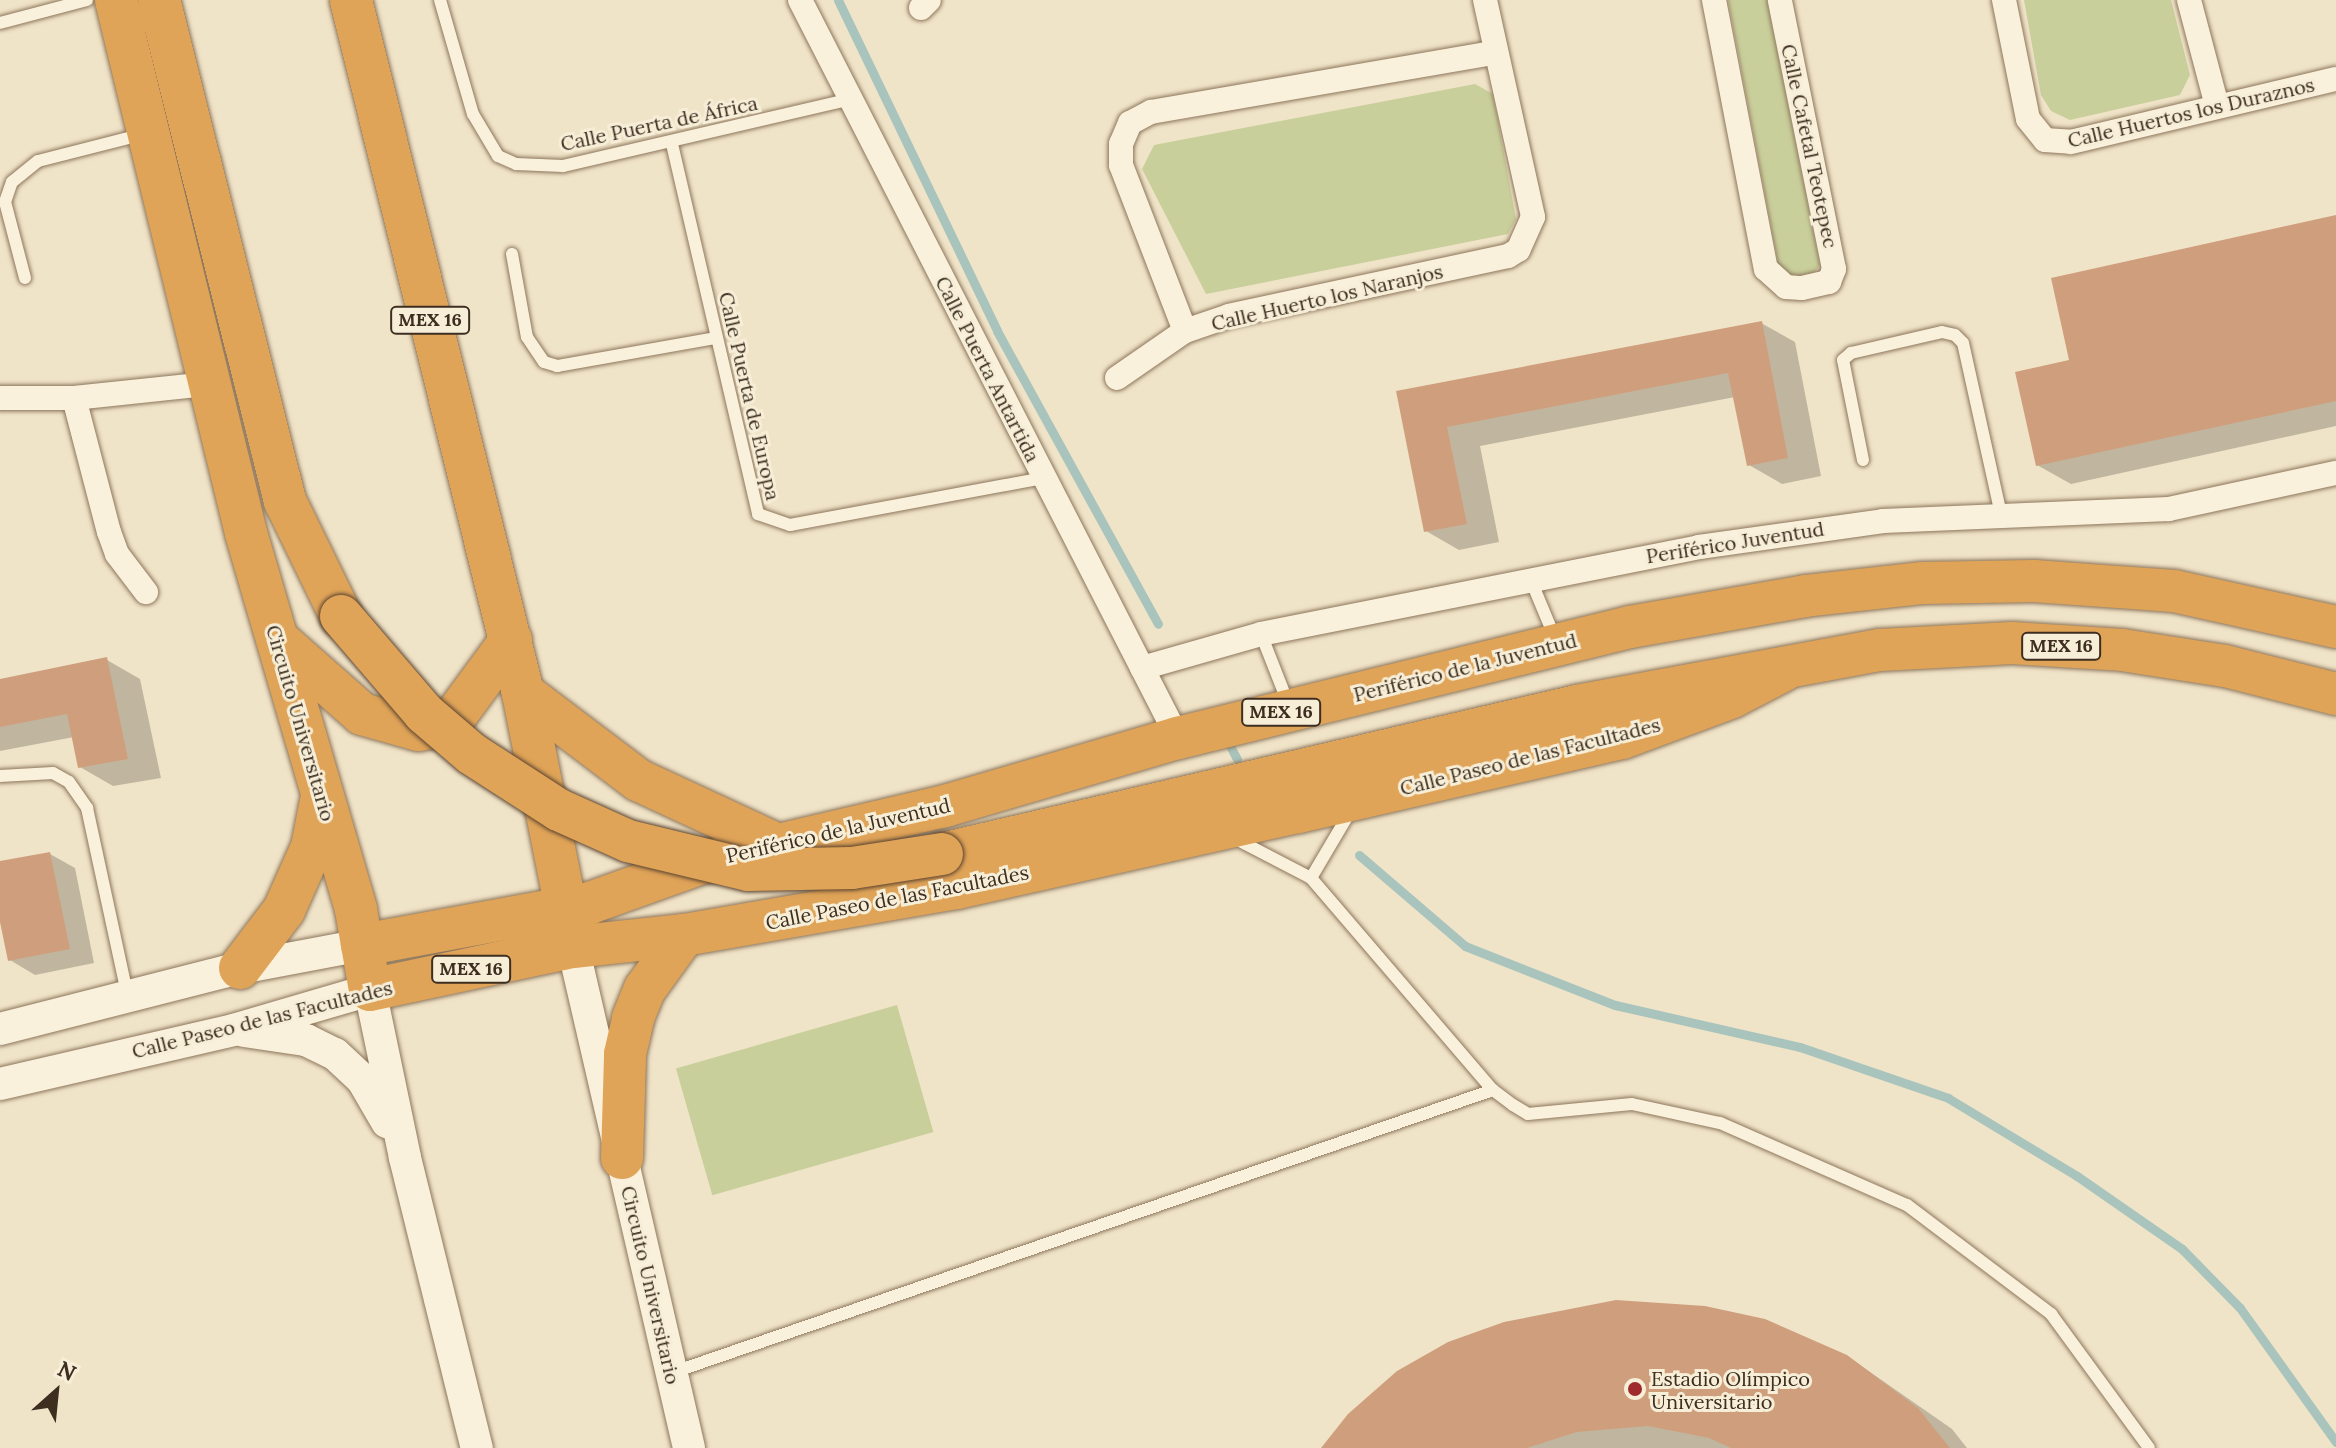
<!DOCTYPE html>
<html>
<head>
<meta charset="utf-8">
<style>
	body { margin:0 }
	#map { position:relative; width:2336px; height:1448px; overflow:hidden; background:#f0e4c8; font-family:Lora,serif }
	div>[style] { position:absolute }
	.green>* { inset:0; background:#c9cf9b; transform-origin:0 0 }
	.shadow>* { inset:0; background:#0003 }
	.stream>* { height:9px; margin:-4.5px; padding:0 4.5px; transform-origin:4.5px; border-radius:4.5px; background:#a9c4bc }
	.building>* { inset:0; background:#cf9f7d }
	.roads { filter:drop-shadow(0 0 2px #8d765c) drop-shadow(0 0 2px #8d765c) }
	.lane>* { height:12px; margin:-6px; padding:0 6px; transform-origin:6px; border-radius:6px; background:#faf1dc }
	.street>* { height:24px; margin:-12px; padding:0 12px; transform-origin:12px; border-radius:12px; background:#faf1dc }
	.secondary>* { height:32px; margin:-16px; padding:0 16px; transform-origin:16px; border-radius:16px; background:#faf1dc }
	.highway>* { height:42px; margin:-21px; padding:0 21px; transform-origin:21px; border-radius:21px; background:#e0a458 }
	.bridges { filter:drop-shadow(0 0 2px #5b4430) drop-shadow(0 0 2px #5b4430) }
	.highway-bridge>* { height:42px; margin:-21px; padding:0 21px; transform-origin:21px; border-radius:21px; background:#e0a458 }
	.dots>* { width:22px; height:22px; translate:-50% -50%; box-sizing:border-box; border:4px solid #f7eed8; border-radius:50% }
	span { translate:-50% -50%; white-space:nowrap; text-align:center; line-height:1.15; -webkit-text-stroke:6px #f7eed8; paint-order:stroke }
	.shield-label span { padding:2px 6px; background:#f7eed8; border:2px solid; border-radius:6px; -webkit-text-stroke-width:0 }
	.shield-label { font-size:18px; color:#3d2e20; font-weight:700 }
	.street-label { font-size:20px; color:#3d2e20 }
	.poi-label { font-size:20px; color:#3d2e20 }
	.left { translate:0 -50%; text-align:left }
	.north { position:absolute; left:16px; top:1352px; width:80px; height:80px; -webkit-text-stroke:6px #f7eed8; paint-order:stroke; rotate:27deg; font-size:22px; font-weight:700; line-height:32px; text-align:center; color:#3d2e20 }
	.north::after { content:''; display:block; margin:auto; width:28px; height:36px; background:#3d2e20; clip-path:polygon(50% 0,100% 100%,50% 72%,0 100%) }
</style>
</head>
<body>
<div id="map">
	<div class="green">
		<i style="clip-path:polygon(1728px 0,1767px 0,1820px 265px,1809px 280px,1790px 283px,1779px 268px)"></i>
		<i style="clip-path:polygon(2024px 0,2171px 0,2190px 75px,2180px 95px,2070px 120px,2051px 111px,2041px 95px)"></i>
		<i style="clip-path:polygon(1475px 84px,1493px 94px,1516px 219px,1508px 234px,1206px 294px,1142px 169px,1154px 145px)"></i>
		<i style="left:897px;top:1005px;width:132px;height:230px;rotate:74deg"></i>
	</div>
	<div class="shadow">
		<i style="clip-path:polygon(2336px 217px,2336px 426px,2071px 484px,2037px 465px,2071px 362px)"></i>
		<i style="clip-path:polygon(1761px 323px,1795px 342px,1821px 476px,1782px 484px,1749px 465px,1735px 397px,1480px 446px,1499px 542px,1459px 550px,1426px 531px,1399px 393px)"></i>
		<i style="clip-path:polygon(107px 660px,140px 679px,161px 778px,113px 786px,80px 767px,74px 737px,0 751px,0 681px)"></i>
		<i style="clip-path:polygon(50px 854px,75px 868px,94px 963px,35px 975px,10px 960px,0 912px,0 863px)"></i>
		<i style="clip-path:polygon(1847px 1356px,1952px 1429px,1967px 1448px,1324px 1448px)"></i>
	</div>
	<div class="stream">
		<i style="left:838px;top:0;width:367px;rotate:64.3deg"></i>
		<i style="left:997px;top:331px;width:334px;rotate:61.2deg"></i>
		<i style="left:1229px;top:744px;width:17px;rotate:62deg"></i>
		<i style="left:1359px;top:855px;width:140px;rotate:40.6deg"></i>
		<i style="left:1465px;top:946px;width:161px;rotate:21.5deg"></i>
		<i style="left:1615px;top:1005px;width:190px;rotate:12.8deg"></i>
		<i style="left:1800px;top:1047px;width:157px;rotate:19deg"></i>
		<i style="left:1948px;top:1098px;width:151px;rotate:31.2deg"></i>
		<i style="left:2077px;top:1176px;width:128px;rotate:34.8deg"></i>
		<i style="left:2182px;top:1249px;width:83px;rotate:45.5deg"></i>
		<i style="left:2240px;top:1308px;width:165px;rotate:54.4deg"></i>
	</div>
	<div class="building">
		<i style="clip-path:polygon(2336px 215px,2336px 401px,2036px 466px,2015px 372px,2069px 360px,2051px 278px)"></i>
		<i style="clip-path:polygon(1762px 321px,1788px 458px,1747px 466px,1728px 373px,1447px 427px,1467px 524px,1424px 532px,1396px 391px)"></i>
		<i style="clip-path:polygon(107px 657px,128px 759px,78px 768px,67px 714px,0 727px,0 679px)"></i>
		<i style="clip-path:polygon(50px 852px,70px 949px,8px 961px,0 922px,0 861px)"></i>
		<i style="clip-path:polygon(1616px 1300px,1705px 1306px,1765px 1319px,1847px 1355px,1918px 1408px,1950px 1448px,1731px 1448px,1709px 1438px,1648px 1426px,1577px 1432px,1527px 1448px,1321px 1448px,1348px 1414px,1397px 1371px,1448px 1342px,1504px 1322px)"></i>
	</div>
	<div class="roads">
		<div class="lane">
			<i style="left:440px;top:0;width:119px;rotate:73.9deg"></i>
			<i style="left:473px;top:114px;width:49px;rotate:59.2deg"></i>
			<i style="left:498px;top:156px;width:20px;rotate:24deg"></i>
			<i style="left:516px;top:164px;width:47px;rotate:2.4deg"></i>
			<i style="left:563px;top:166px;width:296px;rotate:-13.1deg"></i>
			<i style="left:0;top:23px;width:90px;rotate:-14.8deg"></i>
			<i style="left:672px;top:144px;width:380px;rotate:76.9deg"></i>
			<i style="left:758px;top:514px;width:34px;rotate:19deg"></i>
			<i style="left:790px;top:525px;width:257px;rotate:-10.5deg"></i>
			<i style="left:512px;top:254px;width:84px;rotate:79.8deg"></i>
			<i style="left:527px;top:337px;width:30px;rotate:56deg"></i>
			<i style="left:544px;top:362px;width:14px;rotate:17deg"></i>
			<i style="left:557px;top:366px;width:160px;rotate:-10deg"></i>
			<i style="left:25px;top:278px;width:79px;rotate:-104.7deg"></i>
			<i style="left:5px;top:202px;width:21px;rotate:-71deg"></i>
			<i style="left:12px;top:182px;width:33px;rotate:-39deg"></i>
			<i style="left:38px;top:161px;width:109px;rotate:-14.3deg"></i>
			<i style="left:1863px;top:460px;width:102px;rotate:-101.3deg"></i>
			<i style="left:1843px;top:360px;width:11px;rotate:-41deg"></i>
			<i style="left:1851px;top:353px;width:93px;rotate:-13deg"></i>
			<i style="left:1942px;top:332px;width:13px;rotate:13deg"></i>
			<i style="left:1955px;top:335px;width:11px;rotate:45deg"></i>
			<i style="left:1963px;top:343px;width:176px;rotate:77.5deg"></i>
			<i style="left:1530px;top:578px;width:65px;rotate:67.4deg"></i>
			<i style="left:1261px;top:634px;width:74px;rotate:68.6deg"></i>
			<i style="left:0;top:776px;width:53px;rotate:-3.2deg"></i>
			<i style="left:53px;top:773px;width:18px;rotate:29deg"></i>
			<i style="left:69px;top:782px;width:32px;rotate:55deg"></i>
			<i style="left:87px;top:808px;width:193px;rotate:77.8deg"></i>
			<i style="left:1236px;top:839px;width:85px;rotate:27.5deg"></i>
			<i style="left:1311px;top:878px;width:279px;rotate:49.4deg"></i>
			<i style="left:1493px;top:1090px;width:25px;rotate:37deg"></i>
			<i style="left:1513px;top:1105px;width:17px;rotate:31deg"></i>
			<i style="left:1528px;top:1114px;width:104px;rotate:-5.5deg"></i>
			<i style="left:1632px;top:1104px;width:90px;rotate:12.2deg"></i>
			<i style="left:1720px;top:1123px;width:204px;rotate:23.7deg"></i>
			<i style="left:1907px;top:1205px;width:181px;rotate:37.1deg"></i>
			<i style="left:2051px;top:1314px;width:166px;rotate:53.8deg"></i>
			<i style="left:1311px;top:878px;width:77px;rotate:-59.4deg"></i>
			<i style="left:674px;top:1372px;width:866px;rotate:-19deg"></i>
		</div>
		<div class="street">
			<i style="left:800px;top:0;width:829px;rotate:62.88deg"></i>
			<i style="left:1485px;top:0;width:222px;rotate:77.5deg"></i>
			<i style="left:1533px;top:217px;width:36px;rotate:114deg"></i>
			<i style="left:1518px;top:250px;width:12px;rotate:149deg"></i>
			<i style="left:1508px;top:256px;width:285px;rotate:167.9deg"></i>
			<i style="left:1229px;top:316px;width:46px;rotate:161.2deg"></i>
			<i style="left:1185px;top:331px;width:178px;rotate:-111.1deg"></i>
			<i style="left:1121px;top:165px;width:21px;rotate:-90deg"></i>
			<i style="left:1121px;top:144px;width:23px;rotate:-67deg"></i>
			<i style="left:1130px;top:123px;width:24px;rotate:-28deg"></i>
			<i style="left:1151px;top:112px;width:347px;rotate:-9.8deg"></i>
			<i style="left:1714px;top:0;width:274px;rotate:79.1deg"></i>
			<i style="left:1766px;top:269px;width:27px;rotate:42deg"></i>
			<i style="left:1786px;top:287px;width:16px;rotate:4deg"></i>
			<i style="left:1802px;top:288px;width:28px;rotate:-13deg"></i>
			<i style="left:1829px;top:282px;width:14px;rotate:-69deg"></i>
			<i style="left:1834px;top:269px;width:274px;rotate:-101.4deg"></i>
			<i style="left:2004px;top:0;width:121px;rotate:78.6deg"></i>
			<i style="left:2028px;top:119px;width:27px;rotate:51deg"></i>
			<i style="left:2045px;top:140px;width:26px;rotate:4deg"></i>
			<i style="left:2071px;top:142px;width:272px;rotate:-13.4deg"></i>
			<i style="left:2189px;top:0;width:110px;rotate:75.2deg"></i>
			<i style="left:921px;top:8px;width:11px;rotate:-45deg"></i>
			<i style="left:1117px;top:378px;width:83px;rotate:-34.7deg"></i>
			<i style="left:0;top:398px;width:74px"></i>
			<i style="left:74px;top:398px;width:135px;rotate:-6deg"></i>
			<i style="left:74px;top:398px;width:138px;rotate:75.4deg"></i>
			<i style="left:109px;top:532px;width:23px;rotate:70deg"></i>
			<i style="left:117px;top:554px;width:48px;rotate:52.7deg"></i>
			<i style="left:1142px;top:668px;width:124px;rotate:-15.9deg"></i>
			<i style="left:1261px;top:634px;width:447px;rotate:-11.2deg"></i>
			<i style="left:1699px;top:547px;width:186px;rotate:-8deg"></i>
			<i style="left:1883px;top:521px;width:286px;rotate:-2.4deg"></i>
			<i style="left:2169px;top:509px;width:171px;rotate:-12.2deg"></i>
		</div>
		<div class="secondary">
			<i style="left:573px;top:947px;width:514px;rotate:76.96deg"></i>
			<i style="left:0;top:1029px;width:248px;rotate:-14.3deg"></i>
			<i style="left:240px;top:968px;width:124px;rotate:-10.7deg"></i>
			<i style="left:244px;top:1031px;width:63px;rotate:8.3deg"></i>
			<i style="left:306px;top:1040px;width:32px;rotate:26deg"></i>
			<i style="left:335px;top:1054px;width:37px;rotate:43deg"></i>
			<i style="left:362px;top:1079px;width:50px;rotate:59.8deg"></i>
			<i style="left:0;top:1084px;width:239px;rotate:-13deg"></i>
			<i style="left:233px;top:1030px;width:143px;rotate:-16.3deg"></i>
			<i style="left:370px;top:990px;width:172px;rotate:78.2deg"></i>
			<i style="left:405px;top:1158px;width:299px;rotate:76.1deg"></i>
		</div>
		<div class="highway">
			<i style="left:116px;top:0;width:549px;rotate:76.29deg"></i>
			<i style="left:246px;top:533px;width:393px;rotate:73.7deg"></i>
			<i style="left:356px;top:910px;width:81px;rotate:80.1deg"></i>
			<i style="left:370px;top:990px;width:208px;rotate:-12deg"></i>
			<i style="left:573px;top:947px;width:112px;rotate:-6.2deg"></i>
			<i style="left:684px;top:935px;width:277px;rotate:-9.8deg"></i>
			<i style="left:957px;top:888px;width:349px;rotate:-12.6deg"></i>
			<i style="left:1298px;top:812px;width:332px;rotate:-12.9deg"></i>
			<i style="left:1622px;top:738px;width:117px;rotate:-20.4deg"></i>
			<i style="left:1732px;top:697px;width:59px;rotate:-27.4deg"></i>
			<i style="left:159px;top:0;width:517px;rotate:75.88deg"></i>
			<i style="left:285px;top:501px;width:128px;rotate:64deg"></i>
			<i style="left:351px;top:0;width:714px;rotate:76.06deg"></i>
			<i style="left:523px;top:693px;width:245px;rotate:78.7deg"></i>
			<i style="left:277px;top:639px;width:113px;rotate:41.4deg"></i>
			<i style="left:362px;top:714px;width:59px;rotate:15.7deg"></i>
			<i style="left:419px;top:730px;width:20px;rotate:-11deg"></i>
			<i style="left:439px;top:726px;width:20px;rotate:-33deg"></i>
			<i style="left:456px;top:715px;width:93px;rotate:-53.7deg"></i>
			<i style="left:523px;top:693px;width:144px;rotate:37.1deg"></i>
			<i style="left:638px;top:780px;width:152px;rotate:24.9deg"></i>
			<i style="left:776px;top:844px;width:7px;rotate:106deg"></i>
			<i style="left:942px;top:854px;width:652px;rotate:-13.12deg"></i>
			<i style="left:1577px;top:706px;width:308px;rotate:-10.5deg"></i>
			<i style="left:1880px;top:650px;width:132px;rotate:-3deg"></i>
			<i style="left:2012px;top:643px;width:110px;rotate:3.6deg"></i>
			<i style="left:2122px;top:650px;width:104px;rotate:8.8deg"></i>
			<i style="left:2225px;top:666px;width:114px;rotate:14.2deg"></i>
			<i style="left:362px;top:945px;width:232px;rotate:-10.4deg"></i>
			<i style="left:590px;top:903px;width:119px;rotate:-19.7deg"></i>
			<i style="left:702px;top:863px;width:250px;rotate:-13.2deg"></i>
			<i style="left:945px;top:806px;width:243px;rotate:-16.3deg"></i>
			<i style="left:1178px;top:738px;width:465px;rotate:-13.8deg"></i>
			<i style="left:1630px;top:627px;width:178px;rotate:-10deg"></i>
			<i style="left:1805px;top:596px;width:119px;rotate:-6.3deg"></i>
			<i style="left:1923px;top:583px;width:111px;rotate:-1deg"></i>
			<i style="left:2034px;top:581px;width:140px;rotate:4.1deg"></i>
			<i style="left:2174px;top:591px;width:166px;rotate:12.5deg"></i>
			<i style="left:240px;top:968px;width:73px;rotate:-52.8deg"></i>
			<i style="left:284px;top:910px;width:69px;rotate:-66deg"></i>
			<i style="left:312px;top:847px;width:47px;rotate:-78.9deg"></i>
			<i style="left:622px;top:1158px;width:104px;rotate:-88.3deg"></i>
			<i style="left:625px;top:1054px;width:37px;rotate:-77deg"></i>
			<i style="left:633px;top:1018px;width:31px;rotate:-68deg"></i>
			<i style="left:645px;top:989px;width:67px;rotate:-54.2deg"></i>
		</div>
	</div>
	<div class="bridges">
		<div class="highway-bridge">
			<i style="left:341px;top:616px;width:128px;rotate:49.4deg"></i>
			<i style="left:424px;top:713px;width:63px;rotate:40.5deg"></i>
			<i style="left:472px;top:754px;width:103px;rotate:32.8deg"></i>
			<i style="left:559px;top:810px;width:76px;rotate:24.2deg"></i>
			<i style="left:628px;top:841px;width:123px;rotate:13.6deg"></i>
			<i style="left:748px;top:870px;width:104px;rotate:-1.1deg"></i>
			<i style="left:852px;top:868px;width:91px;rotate:-8.8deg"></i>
		</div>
	</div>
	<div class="dots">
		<i style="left:1635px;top:1389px;background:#9e2a2b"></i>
	</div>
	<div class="shield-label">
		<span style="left:430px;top:320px">MEX 16</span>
		<span style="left:2061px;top:646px">MEX 16</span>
		<span style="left:1281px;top:712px">MEX 16</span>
		<span style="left:471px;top:969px">MEX 16</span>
	</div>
	<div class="street-label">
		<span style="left:2191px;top:112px;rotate:-13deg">Calle Huertos los Duraznos</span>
		<span style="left:659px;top:123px;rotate:-12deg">Calle Puerta de África</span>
		<span style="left:1810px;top:146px;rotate:78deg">Calle Cafetal Teotepec</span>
		<span style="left:1327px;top:297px;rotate:-13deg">Calle Huerto los Naranjos</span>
		<span style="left:988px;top:369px;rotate:63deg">Calle Puerta Antartida</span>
		<span style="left:750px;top:396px;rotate:77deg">Calle Puerta de Europa</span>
		<span style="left:1735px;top:542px;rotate:-9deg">Periférico Juventud</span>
		<span style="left:1465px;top:667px;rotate:-14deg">Periférico de la Juventud</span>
		<span style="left:301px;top:723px;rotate:74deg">Circuito Universitario</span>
		<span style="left:1530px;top:756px;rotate:-14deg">Calle Paseo de las Facultades</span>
		<span style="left:838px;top:830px;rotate:-13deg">Periférico de la Juventud</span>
		<span style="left:897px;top:897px;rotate:-11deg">Calle Paseo de las Facultades</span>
		<span style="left:262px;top:1019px;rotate:-14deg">Calle Paseo de las Facultades</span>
		<span style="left:651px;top:1285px;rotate:77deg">Circuito Universitario</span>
	</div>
	<div class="poi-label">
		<span class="left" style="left:1651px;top:1390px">Estadio Olímpico<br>Universitario</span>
	</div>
	<div class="north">N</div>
</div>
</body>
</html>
